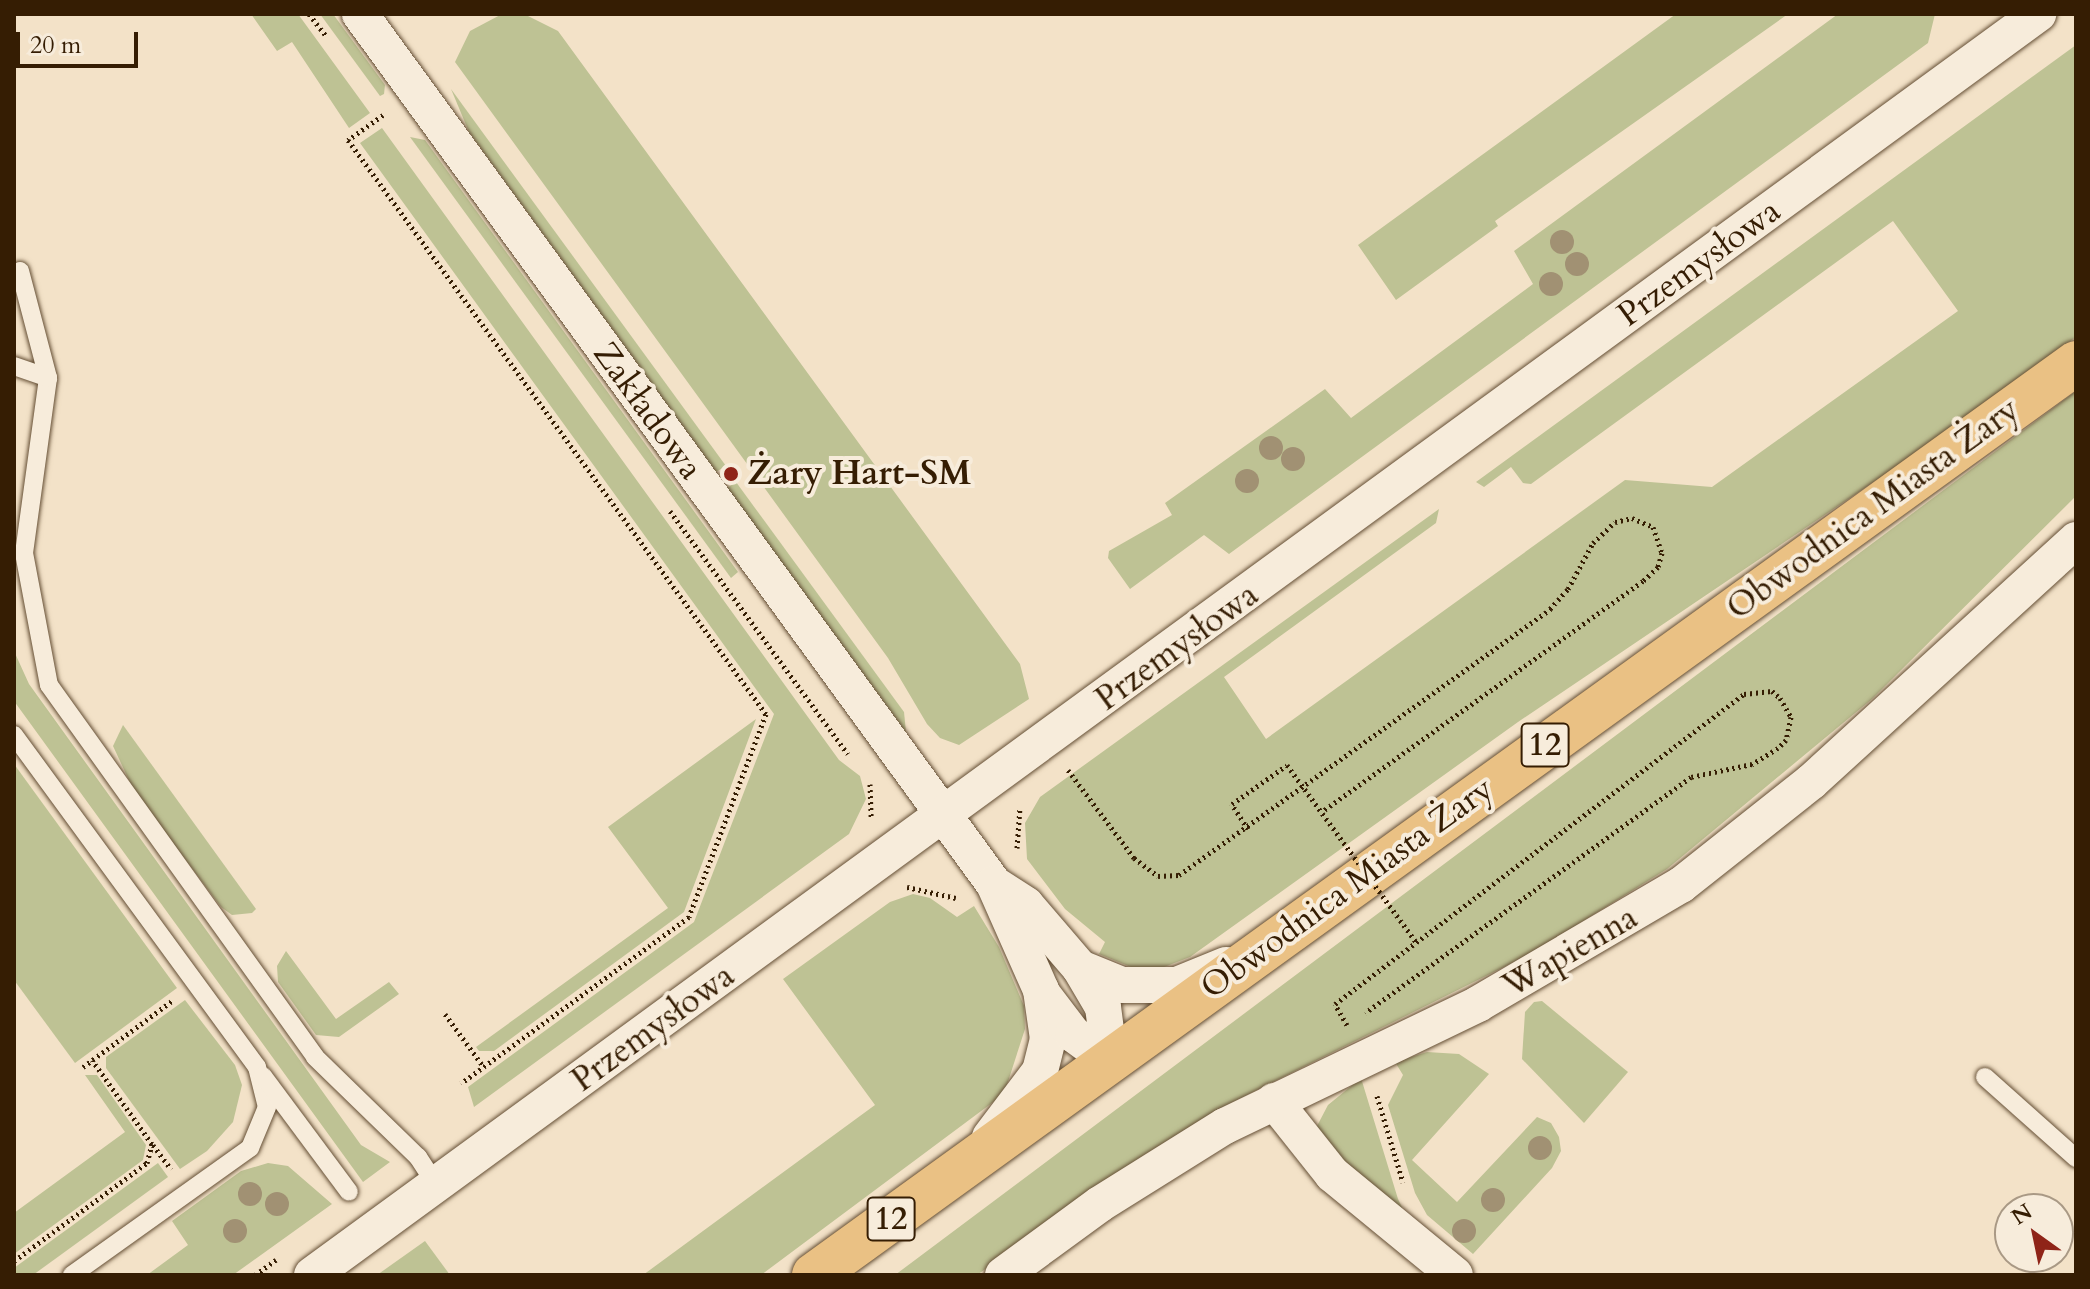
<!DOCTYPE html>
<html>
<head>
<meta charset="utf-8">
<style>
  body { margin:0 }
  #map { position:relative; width:2090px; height:1289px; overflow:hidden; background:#f3e2c8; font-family:Cardo,serif }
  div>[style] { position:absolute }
  .green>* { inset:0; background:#bec294 }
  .path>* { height:5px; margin-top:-2.5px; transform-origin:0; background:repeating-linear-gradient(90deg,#351d03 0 2px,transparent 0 6px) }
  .roads { filter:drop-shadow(0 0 2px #644e34) drop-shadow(0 0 2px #644e34) }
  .lane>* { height:18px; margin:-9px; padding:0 9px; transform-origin:9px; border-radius:9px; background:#f7ecdb }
  .street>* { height:36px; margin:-18px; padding:0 18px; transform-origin:18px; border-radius:18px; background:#f7ecdb }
  .primary>* { height:44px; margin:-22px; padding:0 22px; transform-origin:22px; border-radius:22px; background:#eac184 }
  .path-bridge>* { height:5px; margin-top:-2.5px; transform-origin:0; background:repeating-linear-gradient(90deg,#351d03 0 2px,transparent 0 6px) }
  .trees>* { width:24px; height:24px; margin:-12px; border-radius:50%; background:#a19173 }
  .dots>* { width:22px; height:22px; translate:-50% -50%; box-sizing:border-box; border:4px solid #f7ecdb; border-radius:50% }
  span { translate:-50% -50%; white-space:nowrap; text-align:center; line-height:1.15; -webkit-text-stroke:8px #f7ecdb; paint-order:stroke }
  .shield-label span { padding:2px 6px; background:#f7ecdb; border:2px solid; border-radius:6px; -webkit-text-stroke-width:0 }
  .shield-label { font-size:32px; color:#351d03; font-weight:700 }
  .street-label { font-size:34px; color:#351d03 }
  .poi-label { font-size:34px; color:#351d03; font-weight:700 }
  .left { translate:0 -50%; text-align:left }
  .frame { position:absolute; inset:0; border:16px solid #351d03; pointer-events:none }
  .north { position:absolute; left:1994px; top:1193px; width:80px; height:80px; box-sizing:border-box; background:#f7ecdb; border:2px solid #a99985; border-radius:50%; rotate:327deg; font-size:22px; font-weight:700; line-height:32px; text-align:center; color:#351d03 }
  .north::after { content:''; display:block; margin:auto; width:28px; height:36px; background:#8f2418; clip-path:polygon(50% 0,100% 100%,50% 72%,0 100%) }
  .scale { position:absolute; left:16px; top:32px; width:122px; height:36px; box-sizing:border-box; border:4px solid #351d03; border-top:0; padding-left:10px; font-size:24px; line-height:28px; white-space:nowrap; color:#351d03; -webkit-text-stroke:6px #f7ecdb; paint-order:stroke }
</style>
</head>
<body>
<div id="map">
  <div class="green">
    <i style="clip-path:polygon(251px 14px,298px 14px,370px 113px,349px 128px,292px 42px,277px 51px)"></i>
    <i style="clip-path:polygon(320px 14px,333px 14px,385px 85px,384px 94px,380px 96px)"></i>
    <i style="clip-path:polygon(502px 14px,524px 14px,558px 31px,1020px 664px,1029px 699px,959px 745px,940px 738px,927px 724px,888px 658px,455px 62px,470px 31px)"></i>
    <i style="clip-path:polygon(1676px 14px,1788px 14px,1495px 221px,1498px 226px,1396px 300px,1358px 245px)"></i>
    <i style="clip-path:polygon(1838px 14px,1935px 14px,1928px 43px,1229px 554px,1204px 535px,1130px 589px,1108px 558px,1109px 551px,1172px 515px,1165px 503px,1325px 389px,1351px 418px,1533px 284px,1514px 251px)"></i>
    <i style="clip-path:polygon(2076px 45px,2076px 337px,1915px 454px,1518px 722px,1190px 957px,1159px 969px,1131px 967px,1099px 954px,1105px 942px,1065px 909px,1027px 859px,1025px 823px,1040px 797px,1439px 509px,1436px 523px,1224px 677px,1266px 739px,1625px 480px,1712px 487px,1958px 311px,1893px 221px,1531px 484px,1523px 483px,1511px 467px,1484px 487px,1476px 482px)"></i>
    <i style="clip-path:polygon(451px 89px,726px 466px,716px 472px,469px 132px)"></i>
    <i style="clip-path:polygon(382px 128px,839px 760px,860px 776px,866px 799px,849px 834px,474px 1107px,468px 1087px,694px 922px,774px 714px,360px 143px)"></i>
    <i style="clip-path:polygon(410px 137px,425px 140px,738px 572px,731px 578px)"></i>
    <i style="clip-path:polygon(2076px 391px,2076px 496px,1872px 699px,1667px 869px,1530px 954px,1225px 1106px,1144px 1155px,977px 1275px,895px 1275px)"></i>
    <i style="clip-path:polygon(736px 482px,904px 712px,906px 732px,727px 488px)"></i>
    <i style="clip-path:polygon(14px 651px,29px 684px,361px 1145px,390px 1162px,363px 1182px,14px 701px)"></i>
    <i style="clip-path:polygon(756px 719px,684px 912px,494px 1051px,479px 1051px,476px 1047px,668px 908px,608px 827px)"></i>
    <i style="clip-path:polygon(123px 725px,256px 909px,252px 913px,232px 915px,221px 907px,134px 791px,113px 746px)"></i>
    <i style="clip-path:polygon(14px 764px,177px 988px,75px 1063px,14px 980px)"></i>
    <i style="clip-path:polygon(913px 894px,930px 898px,957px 917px,974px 906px,999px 947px,1024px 1006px,1025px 1029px,1004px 1094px,761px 1275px,643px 1275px,875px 1105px,783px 979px,890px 902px)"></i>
    <i style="clip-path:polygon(286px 951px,336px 1019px,389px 982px,399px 994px,339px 1037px,316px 1035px,278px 982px,277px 966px)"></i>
    <i style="clip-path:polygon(185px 1000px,235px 1065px,242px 1085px,233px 1122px,207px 1151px,180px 1169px,106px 1068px,106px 1057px)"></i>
    <i style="clip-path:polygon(1542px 1001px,1628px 1072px,1584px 1123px,1522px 1059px,1525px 1012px,1534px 1002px)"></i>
    <i style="clip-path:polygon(1427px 1052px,1459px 1054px,1489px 1074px,1412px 1160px,1457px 1202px,1537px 1117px,1551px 1123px,1559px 1137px,1561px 1151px,1552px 1168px,1473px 1254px,1427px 1215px,1415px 1193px,1388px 1105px,1403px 1075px,1395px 1062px)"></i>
    <i style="clip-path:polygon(85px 1075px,97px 1075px,146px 1145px,143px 1160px,14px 1254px,14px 1213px,125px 1132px)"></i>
    <i style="clip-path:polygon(1361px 1078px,1398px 1199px,1408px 1220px,1317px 1141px,1317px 1126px,1328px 1105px)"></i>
    <i style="clip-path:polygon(158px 1163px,168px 1177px,33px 1275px,14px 1275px,14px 1268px)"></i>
    <i style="clip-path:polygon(268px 1163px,288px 1166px,332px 1204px,233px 1275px,147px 1275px,188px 1245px,172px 1221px,241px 1171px)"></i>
    <i style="clip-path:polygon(425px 1241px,450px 1275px,377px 1275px)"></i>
  </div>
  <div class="path">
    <i style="left:309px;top:14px;width:28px;rotate:52deg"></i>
    <i style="left:383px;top:115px;width:43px;rotate:144.5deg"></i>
    <i style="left:348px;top:140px;width:710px;rotate:53.94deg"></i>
    <i style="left:766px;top:714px;width:217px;rotate:110.8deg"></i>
    <i style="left:689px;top:917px;width:282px;rotate:143.9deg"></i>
    <i style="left:670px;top:511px;width:301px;rotate:53.8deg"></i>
    <i style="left:1068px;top:770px;width:110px;rotate:53.1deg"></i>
    <i style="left:1134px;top:858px;width:30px;rotate:37deg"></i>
    <i style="left:1158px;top:876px;width:21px;rotate:-3deg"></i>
    <i style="left:1179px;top:875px;width:457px;rotate:-35.6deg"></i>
    <i style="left:1550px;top:609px;width:27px;rotate:-48deg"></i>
    <i style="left:1568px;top:589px;width:52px;rotate:-61.5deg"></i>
    <i style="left:1593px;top:543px;width:30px;rotate:-44deg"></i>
    <i style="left:1615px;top:522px;width:17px;rotate:-13deg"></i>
    <i style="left:1632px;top:518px;width:23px;rotate:23deg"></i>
    <i style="left:1653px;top:527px;width:28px;rotate:71deg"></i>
    <i style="left:1662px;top:553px;width:15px;rotate:106deg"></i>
    <i style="left:1658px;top:567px;width:21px;rotate:137deg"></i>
    <i style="left:1643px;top:581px;width:395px;rotate:144.3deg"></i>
    <i style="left:870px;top:784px;width:33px;rotate:88deg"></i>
    <i style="left:1248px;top:829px;width:30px;rotate:-123deg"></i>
    <i style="left:1232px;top:804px;width:67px;rotate:-35.3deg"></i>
    <i style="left:1017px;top:848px;width:41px;rotate:-85.8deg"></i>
    <i style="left:907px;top:887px;width:50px;rotate:12.7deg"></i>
    <i style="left:445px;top:1014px;width:64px;rotate:53.8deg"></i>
    <i style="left:1347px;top:1025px;width:24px;rotate:-120deg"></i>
    <i style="left:1335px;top:1004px;width:513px;rotate:-37.16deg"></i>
    <i style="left:1744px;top:694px;width:28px;rotate:-6deg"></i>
    <i style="left:1772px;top:691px;width:11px;rotate:41deg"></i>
    <i style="left:1780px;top:698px;width:22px;rotate:60deg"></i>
    <i style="left:1791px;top:717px;width:24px;rotate:102deg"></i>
    <i style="left:1786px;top:740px;width:11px;rotate:135deg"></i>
    <i style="left:1778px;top:748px;width:31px;rotate:148deg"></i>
    <i style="left:1752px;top:764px;width:62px;rotate:168deg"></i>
    <i style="left:1691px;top:777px;width:402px;rotate:144.1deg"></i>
    <i style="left:83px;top:1067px;width:111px;rotate:-36.6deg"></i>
    <i style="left:1377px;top:1096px;width:90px;rotate:73.2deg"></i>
    <i style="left:153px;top:1145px;width:30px;rotate:53deg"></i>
    <i style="left:14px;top:1261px;width:165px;rotate:-36.4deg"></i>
    <i style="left:147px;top:1163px;width:20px;rotate:-75deg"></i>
    <i style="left:152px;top:1144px;width:103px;rotate:-125.5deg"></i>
    <i style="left:255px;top:1275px;width:26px;rotate:-36deg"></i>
  </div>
  <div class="roads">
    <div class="lane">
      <i style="left:20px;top:271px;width:111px;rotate:75.3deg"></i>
      <i style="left:48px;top:378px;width:177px;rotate:97.8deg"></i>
      <i style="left:24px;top:553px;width:134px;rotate:79.3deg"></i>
      <i style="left:49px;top:685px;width:457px;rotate:54.4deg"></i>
      <i style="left:315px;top:1057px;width:144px;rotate:44.2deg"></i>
      <i style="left:418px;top:1157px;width:33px;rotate:57deg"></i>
      <i style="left:14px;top:366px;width:36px;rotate:19deg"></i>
      <i style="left:14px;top:735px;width:411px;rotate:53.8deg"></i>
      <i style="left:257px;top:1067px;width:41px;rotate:76deg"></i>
      <i style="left:267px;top:1107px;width:44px;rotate:112.5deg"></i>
      <i style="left:250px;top:1148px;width:219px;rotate:144.5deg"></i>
      <i style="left:263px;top:1076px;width:144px;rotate:53.4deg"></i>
      <i style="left:1985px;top:1077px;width:122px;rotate:41.7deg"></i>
    </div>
    <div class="street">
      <i style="left:360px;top:14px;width:1077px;rotate:53.92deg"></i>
      <i style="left:994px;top:884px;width:116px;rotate:66.1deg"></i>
      <i style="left:1041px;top:990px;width:49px;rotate:81.9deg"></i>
      <i style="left:1048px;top:1039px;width:33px;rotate:104deg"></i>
      <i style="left:1040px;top:1071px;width:83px;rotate:127.1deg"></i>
      <i style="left:994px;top:884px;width:38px;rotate:33deg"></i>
      <i style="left:1026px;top:905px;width:83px;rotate:49.4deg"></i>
      <i style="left:1080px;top:968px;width:45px;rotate:22deg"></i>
      <i style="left:1122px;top:985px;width:55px"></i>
      <i style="left:1177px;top:985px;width:53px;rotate:-22.2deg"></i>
      <i style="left:1080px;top:968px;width:45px;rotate:59.5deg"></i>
      <i style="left:1103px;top:1007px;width:54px;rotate:82.6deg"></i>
      <i style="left:1044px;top:996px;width:48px;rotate:52.7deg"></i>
      <i style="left:1073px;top:1034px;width:46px;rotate:36.1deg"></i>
      <i style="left:1274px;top:1101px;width:93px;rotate:51.5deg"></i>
      <i style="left:1332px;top:1174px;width:159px;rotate:39.4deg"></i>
      <i style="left:312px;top:1275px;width:2138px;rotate:-36.15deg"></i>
      <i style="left:1003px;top:1275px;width:120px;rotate:-36.2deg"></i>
      <i style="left:1100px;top:1204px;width:147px;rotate:-32deg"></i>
      <i style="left:1225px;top:1126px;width:281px;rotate:-25.7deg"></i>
      <i style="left:1478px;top:1004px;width:235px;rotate:-30.4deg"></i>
      <i style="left:1681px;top:885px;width:166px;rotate:-38.4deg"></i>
      <i style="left:1811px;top:782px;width:359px;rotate:-42.4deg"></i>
    </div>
    <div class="primary">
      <i style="left:814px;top:1275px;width:1557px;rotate:-35.85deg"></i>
    </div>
  </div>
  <div class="path-bridge">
    <i style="left:1287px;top:765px;width:220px;rotate:53.9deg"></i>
  </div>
  <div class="trees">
    <i style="left:1562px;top:242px"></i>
    <i style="left:1577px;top:264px"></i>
    <i style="left:1551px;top:284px"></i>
    <i style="left:1271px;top:448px"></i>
    <i style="left:1293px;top:459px"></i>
    <i style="left:1247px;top:481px"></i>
    <i style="left:1540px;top:1148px"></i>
    <i style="left:250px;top:1194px"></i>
    <i style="left:1493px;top:1200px"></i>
    <i style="left:277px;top:1204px"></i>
    <i style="left:235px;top:1231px"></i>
    <i style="left:1464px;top:1231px"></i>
  </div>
  <div class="dots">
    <i style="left:731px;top:474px;background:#8f2418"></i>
  </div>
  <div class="shield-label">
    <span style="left:1545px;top:745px">12</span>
    <span style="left:891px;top:1219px">12</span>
  </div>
  <div class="street-label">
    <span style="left:1699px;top:263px;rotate:-36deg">Przemysłowa</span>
    <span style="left:648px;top:411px;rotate:54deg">Zakładowa</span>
    <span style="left:1873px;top:509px;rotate:-36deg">Obwodnica Miasta Żary</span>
    <span style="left:1177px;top:647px;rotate:-36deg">Przemysłowa</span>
    <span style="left:1347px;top:888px;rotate:-36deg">Obwodnica Miasta Żary</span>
    <span style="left:1570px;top:952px;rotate:-30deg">Wapienna</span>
    <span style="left:653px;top:1028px;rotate:-36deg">Przemysłowa</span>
  </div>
  <div class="poi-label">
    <span class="left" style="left:747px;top:474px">Żary Hart-SM</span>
  </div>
  <div class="frame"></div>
  <div class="north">N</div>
  <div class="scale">20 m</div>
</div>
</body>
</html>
